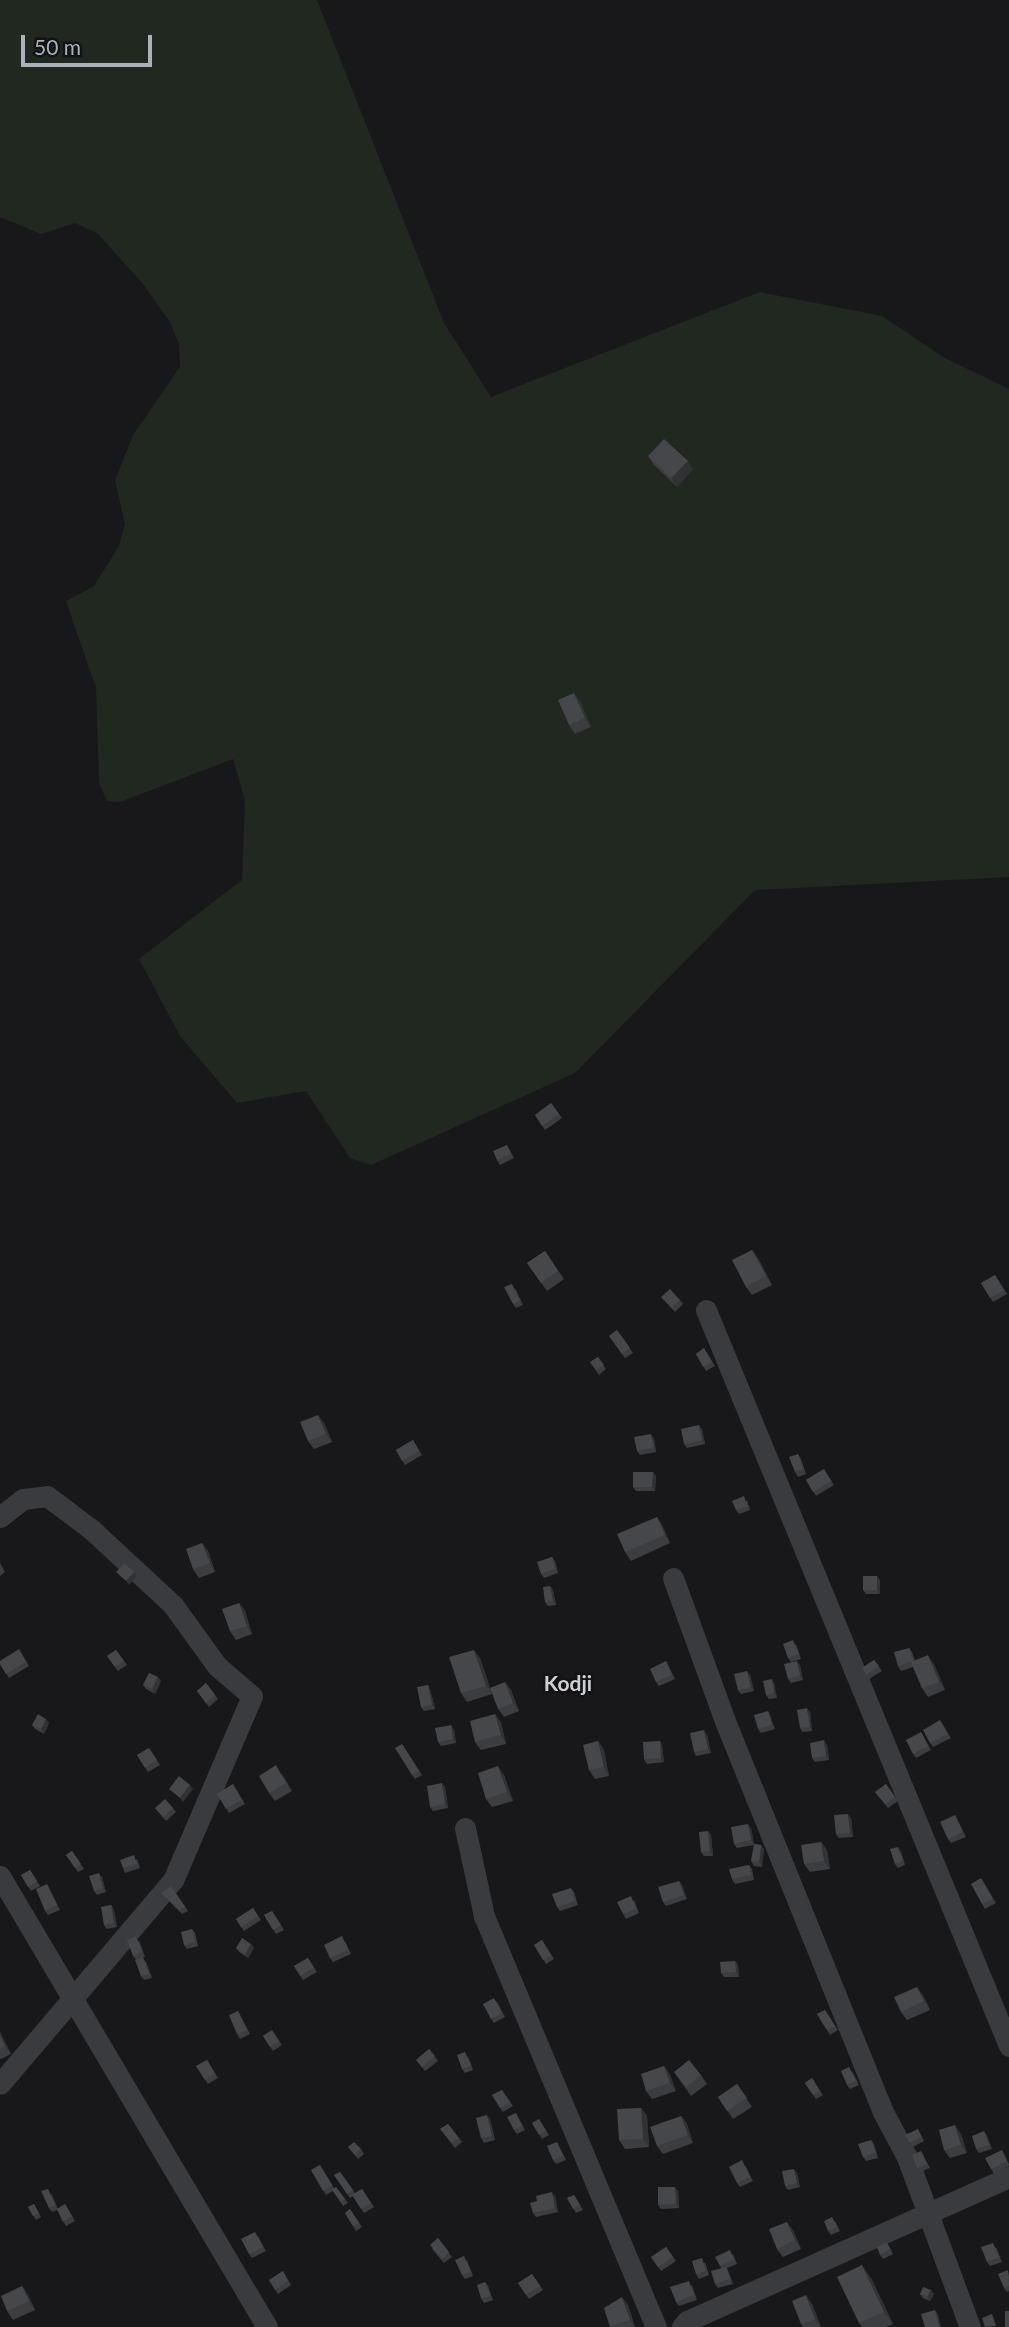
<!DOCTYPE html>
<html>
<head>
<meta charset="utf-8">
<style>
  body { margin:0 }
  #map { position:relative; width:1009px; height:2327px; overflow:hidden; background:#18181a; font-family:Lato,sans-serif }
  div>[style] { position:absolute }
  .green>* { inset:0; background:#202820 }
  .minor>* { height:21px; margin:-10.5px; padding:0 10.5px; transform-origin:10.5px; border-radius:10.5px; background:#393b3f }
  .wall>* { inset:0; background:#3b3d40 }
  .shaded-wall>* { inset:0; background:#303234 }
  .building>* { inset:0; background:#45474a }
  span { translate:-50% -50%; white-space:nowrap; text-align:center; line-height:1.15; -webkit-text-stroke:5px #131315; paint-order:stroke }
  .neighbourhood-label { font-size:21px; color:#ccd0d5; font-weight:700 }
  .scale { position:absolute; left:21px; top:35px; width:131px; height:32px; box-sizing:border-box; border:4px solid #abb1b9; border-top:0; padding-left:9px; font-size:21px; line-height:24px; white-space:nowrap; color:#abb1b9; -webkit-text-stroke:5px #131315; paint-order:stroke }
</style>
</head>
<body>
<div id="map">
  <div class="green">
    <i style="clip-path:polygon(0 0,317px 0,444px 323px,491px 397px,760px 292px,882px 316px,943px 357px,1009px 389px,1009px 877px,755px 890px,575px 1073px,371px 1165px,350px 1158px,306px 1091px,237px 1103px,180px 1036px,139px 959px,242px 880px,245px 801px,233px 759px,120px 802px,107px 801px,99px 783px,96px 688px,66px 601px,94px 586px,119px 546px,125px 524px,115px 480px,133px 435px,180px 367px,179px 344px,170px 322px,143px 284px,97px 233px,75px 223px,41px 234px,0 217px)"></i>
  </div>
  <div class="minor">
    <i style="left:706px;top:1310px;width:796px;rotate:67.62deg"></i>
    <i style="left:0;top:1517px;width:29px;rotate:-38deg"></i>
    <i style="left:23px;top:1499px;width:24px;rotate:-7deg"></i>
    <i style="left:47px;top:1496px;width:55px;rotate:36.9deg"></i>
    <i style="left:91px;top:1529px;width:112px;rotate:42.8deg"></i>
    <i style="left:173px;top:1605px;width:75px;rotate:54.2deg"></i>
    <i style="left:217px;top:1666px;width:46px;rotate:40.6deg"></i>
    <i style="left:252px;top:1696px;width:200px;rotate:113.2deg"></i>
    <i style="left:173px;top:1880px;width:267px;rotate:130.3deg"></i>
    <i style="left:673px;top:1578px;width:152px;rotate:70deg"></i>
    <i style="left:725px;top:1721px;width:422px;rotate:68deg"></i>
    <i style="left:883px;top:2112px;width:51px;rotate:61.9deg"></i>
    <i style="left:907px;top:2157px;width:181px;rotate:69.7deg"></i>
    <i style="left:465px;top:1828px;width:90px;rotate:77.8deg"></i>
    <i style="left:484px;top:1916px;width:446px;rotate:67.3deg"></i>
    <i style="left:0;top:1876px;width:524px;rotate:59.37deg"></i>
    <i style="left:682px;top:2327px;width:8px;rotate:-50deg"></i>
    <i style="left:687px;top:2321px;width:353px;rotate:-24.1deg"></i>
  </div>
  <div class="wall">
    <i style="clip-path:polygon(648px 456px,693px 469px,677px 487px,654px 465px)"></i>
    <i style="clip-path:polygon(580px 701px,591px 727px,575px 734px,569px 725px)"></i>
    <i style="clip-path:polygon(551px 1103px,562px 1118px,545px 1130px,535px 1115px)"></i>
    <i style="clip-path:polygon(507px 1145px,514px 1158px,500px 1165px,497px 1160px)"></i>
    <i style="clip-path:polygon(752px 1250px,758px 1258px,772px 1285px,752px 1295px,746px 1287px)"></i>
    <i style="clip-path:polygon(545px 1251px,564px 1279px,547px 1291px,527px 1263px)"></i>
    <i style="clip-path:polygon(995px 1275px,1007px 1294px,993px 1302px,981px 1283px)"></i>
    <i style="clip-path:polygon(515px 1288px,523px 1305px,516px 1308px,513px 1304px)"></i>
    <i style="clip-path:polygon(661px 1297px,680px 1300px,683px 1304px,675px 1312px)"></i>
    <i style="clip-path:polygon(617px 1330px,633px 1353px,625px 1358px,609px 1336px)"></i>
    <i style="clip-path:polygon(704px 1348px,715px 1366px,706px 1371px,696px 1354px)"></i>
    <i style="clip-path:polygon(598px 1357px,606px 1369px,599px 1375px,590px 1362px)"></i>
    <i style="clip-path:polygon(324px 1423px,332px 1442px,314px 1449px,308px 1441px)"></i>
    <i style="clip-path:polygon(702px 1429px,705px 1444px,687px 1448px,684px 1444px)"></i>
    <i style="clip-path:polygon(654px 1438px,656px 1452px,640px 1455px,637px 1451px)"></i>
    <i style="clip-path:polygon(413px 1440px,422px 1455px,405px 1465px,396px 1450px)"></i>
    <i style="clip-path:polygon(798px 1454px,801px 1459px,806px 1474px,798px 1477px,795px 1472px)"></i>
    <i style="clip-path:polygon(824px 1469px,834px 1485px,816px 1496px,806px 1480px)"></i>
    <i style="clip-path:polygon(653px 1472px,656px 1476px,655px 1491px,636px 1491px,633px 1487px)"></i>
    <i style="clip-path:polygon(747px 1500px,750px 1510px,739px 1514px,736px 1510px)"></i>
    <i style="clip-path:polygon(657px 1517px,662px 1525px,670px 1543px,631px 1561px,625px 1552px)"></i>
    <i style="clip-path:polygon(202px 1543px,208px 1551px,215px 1572px,199px 1578px,193px 1569px)"></i>
    <i style="clip-path:polygon(552px 1557px,555px 1561px,558px 1573px,544px 1578px,541px 1574px)"></i>
    <i style="clip-path:polygon(0 1563px,5px 1572px,0 1576px)"></i>
    <i style="clip-path:polygon(880px 1580px,880px 1594px,866px 1594px,863px 1590px)"></i>
    <i style="clip-path:polygon(550px 1586px,553px 1590px,556px 1605px,548px 1606px,545px 1602px)"></i>
    <i style="clip-path:polygon(239px 1603px,245px 1611px,252px 1634px,236px 1640px,230px 1631px)"></i>
    <i style="clip-path:polygon(796px 1644px,801px 1659px,791px 1662px,788px 1658px)"></i>
    <i style="clip-path:polygon(909px 1648px,912px 1652px,915px 1661px,934px 1664px,945px 1690px,928px 1697px,922px 1688px,913px 1667px,901px 1671px,898px 1666px)"></i>
    <i style="clip-path:polygon(19px 1649px,29px 1666px,9px 1678px,0 1664px)"></i>
    <i style="clip-path:polygon(116px 1650px,127px 1665px,118px 1671px,107px 1656px)"></i>
    <i style="clip-path:polygon(480px 1658px,492px 1694px,467px 1702px,461px 1693px)"></i>
    <i style="clip-path:polygon(874px 1660px,882px 1671px,869px 1679px,862px 1668px)"></i>
    <i style="clip-path:polygon(666px 1661px,675px 1679px,659px 1686px,656px 1682px)"></i>
    <i style="clip-path:polygon(800px 1665px,803px 1680px,791px 1683px,788px 1679px)"></i>
    <i style="clip-path:polygon(750px 1675px,754px 1691px,741px 1694px,738px 1690px)"></i>
    <i style="clip-path:polygon(161px 1681px,155px 1694px,146px 1689px,143px 1685px)"></i>
    <i style="clip-path:polygon(505px 1682px,511px 1690px,519px 1711px,504px 1717px,498px 1709px)"></i>
    <i style="clip-path:polygon(206px 1683px,218px 1699px,209px 1707px,197px 1691px)"></i>
    <i style="clip-path:polygon(774px 1683px,777px 1698px,769px 1699px,766px 1695px)"></i>
    <i style="clip-path:polygon(428px 1685px,430px 1689px,435px 1709px,424px 1711px,421px 1707px)"></i>
    <i style="clip-path:polygon(768px 1711px,770px 1715px,775px 1729px,761px 1733px,758px 1729px)"></i>
    <i style="clip-path:polygon(810px 1712px,812px 1731px,802px 1732px,800px 1728px)"></i>
    <i style="clip-path:polygon(495px 1714px,501px 1723px,506px 1744px,481px 1750px,475px 1742px)"></i>
    <i style="clip-path:polygon(940px 1720px,951px 1738px,933px 1747px,930px 1743px)"></i>
    <i style="clip-path:polygon(49px 1723px,44px 1734px,35px 1729px,32px 1725px)"></i>
    <i style="clip-path:polygon(451px 1725px,454px 1730px,456px 1743px,441px 1746px,438px 1742px)"></i>
    <i style="clip-path:polygon(921px 1732px,931px 1750px,916px 1758px,913px 1754px)"></i>
    <i style="clip-path:polygon(707px 1735px,711px 1753px,696px 1756px,694px 1752px)"></i>
    <i style="clip-path:polygon(598px 1741px,604px 1750px,609px 1776px,595px 1779px,589px 1770px)"></i>
    <i style="clip-path:polygon(660px 1741px,662px 1745px,664px 1762px,647px 1764px,644px 1759px)"></i>
    <i style="clip-path:polygon(402px 1744px,422px 1775px,415px 1779px,412px 1775px)"></i>
    <i style="clip-path:polygon(827px 1745px,829px 1760px,815px 1762px,812px 1758px)"></i>
    <i style="clip-path:polygon(149px 1748px,160px 1765px,148px 1772px,137px 1755px)"></i>
    <i style="clip-path:polygon(282px 1774px,292px 1791px,275px 1801px,269px 1793px)"></i>
    <i style="clip-path:polygon(504px 1775px,513px 1801px,492px 1807px,486px 1799px)"></i>
    <i style="clip-path:polygon(233px 1784px,245px 1804px,229px 1813px,217px 1794px)"></i>
    <i style="clip-path:polygon(886px 1784px,898px 1801px,888px 1808px,875px 1792px)"></i>
    <i style="clip-path:polygon(445px 1787px,448px 1808px,433px 1811px,430px 1807px)"></i>
    <i style="clip-path:polygon(155px 1808px,173px 1808px,176px 1812px,166px 1821px)"></i>
    <i style="clip-path:polygon(955px 1815px,966px 1837px,951px 1843px,948px 1839px)"></i>
    <i style="clip-path:polygon(851px 1818px,853px 1837px,839px 1838px,836px 1834px)"></i>
    <i style="clip-path:polygon(751px 1828px,754px 1844px,761px 1845px,764px 1849px,762px 1867px,754px 1866px,751px 1861px,754px 1845px,737px 1848px,734px 1844px)"></i>
    <i style="clip-path:polygon(708px 1831px,711px 1835px,713px 1856px,704px 1856px,701px 1852px)"></i>
    <i style="clip-path:polygon(821px 1842px,827px 1850px,830px 1869px,810px 1872px,804px 1864px)"></i>
    <i style="clip-path:polygon(72px 1851px,84px 1869px,78px 1872px,66px 1855px)"></i>
    <i style="clip-path:polygon(901px 1851px,905px 1865px,898px 1868px,895px 1864px)"></i>
    <i style="clip-path:polygon(137px 1859px,140px 1868px,125px 1873px,123px 1868px)"></i>
    <i style="clip-path:polygon(749px 1865px,752px 1869px,754px 1880px,735px 1884px,732px 1879px)"></i>
    <i style="clip-path:polygon(30px 1870px,40px 1886px,31px 1891px,21px 1875px)"></i>
    <i style="clip-path:polygon(102px 1877px,106px 1892px,97px 1895px,94px 1891px)"></i>
    <i style="clip-path:polygon(981px 1878px,996px 1903px,985px 1909px,982px 1904px)"></i>
    <i style="clip-path:polygon(679px 1881px,682px 1885px,687px 1899px,666px 1906px,663px 1902px)"></i>
    <i style="clip-path:polygon(47px 1884px,60px 1910px,48px 1915px,45px 1911px)"></i>
    <i style="clip-path:polygon(171px 1886px,188px 1911px,182px 1914px,161px 1893px)"></i>
    <i style="clip-path:polygon(571px 1888px,574px 1892px,578px 1905px,560px 1911px,557px 1907px)"></i>
    <i style="clip-path:polygon(634px 1900px,639px 1913px,626px 1919px,623px 1914px)"></i>
    <i style="clip-path:polygon(111px 1905px,114px 1910px,117px 1927px,107px 1929px,104px 1925px)"></i>
    <i style="clip-path:polygon(253px 1908px,261px 1920px,244px 1931px,236px 1919px)"></i>
    <i style="clip-path:polygon(272px 1911px,284px 1930px,276px 1934px,264px 1915px)"></i>
    <i style="clip-path:polygon(192px 1929px,195px 1933px,198px 1946px,187px 1949px,184px 1945px)"></i>
    <i style="clip-path:polygon(139px 1940px,145px 1957px,142px 1958px,146px 1962px,152px 1978px,144px 1980px,141px 1976px,136px 1960px,133px 1956px)"></i>
    <i style="clip-path:polygon(542px 1940px,554px 1959px,546px 1964px,534px 1945px)"></i>
    <i style="clip-path:polygon(345px 1941px,351px 1954px,333px 1962px,330px 1958px)"></i>
    <i style="clip-path:polygon(236px 1948px,254px 1948px,248px 1958px,239px 1952px)"></i>
    <i style="clip-path:polygon(308px 1958px,317px 1972px,303px 1980px,294px 1966px)"></i>
    <i style="clip-path:polygon(735px 1961px,738px 1965px,739px 1977px,724px 1977px,721px 1973px)"></i>
    <i style="clip-path:polygon(923px 1995px,930px 2010px,907px 2020px,901px 2012px)"></i>
    <i style="clip-path:polygon(497px 2002px,505px 2017px,494px 2023px,483px 2004px)"></i>
    <i style="clip-path:polygon(825px 2010px,838px 2030px,830px 2035px,817px 2014px)"></i>
    <i style="clip-path:polygon(238px 2011px,250px 2034px,240px 2039px,237px 2034px)"></i>
    <i style="clip-path:polygon(272px 2030px,282px 2045px,273px 2051px,263px 2036px)"></i>
    <i style="clip-path:polygon(0 2032px,11px 2054px,1px 2059px,0 2058px)"></i>
    <i style="clip-path:polygon(429px 2049px,438px 2061px,425px 2071px,416px 2060px)"></i>
    <i style="clip-path:polygon(468px 2056px,473px 2070px,465px 2073px,462px 2069px)"></i>
    <i style="clip-path:polygon(207px 2060px,218px 2078px,208px 2084px,196px 2066px)"></i>
    <i style="clip-path:polygon(664px 2066px,670px 2075px,676px 2091px,652px 2099px,646px 2091px)"></i>
    <i style="clip-path:polygon(852px 2071px,859px 2085px,850px 2089px,847px 2085px)"></i>
    <i style="clip-path:polygon(674px 2072px,701px 2075px,707px 2084px,691px 2096px)"></i>
    <i style="clip-path:polygon(812px 2078px,823px 2095px,816px 2099px,805px 2083px)"></i>
    <i style="clip-path:polygon(737px 2084px,752px 2107px,733px 2119px,718px 2097px)"></i>
    <i style="clip-path:polygon(502px 2090px,513px 2106px,503px 2112px,492px 2095px)"></i>
    <i style="clip-path:polygon(641px 2108px,647px 2116px,649px 2147px,625px 2149px,619px 2140px)"></i>
    <i style="clip-path:polygon(516px 2113px,525px 2130px,517px 2134px,514px 2130px)"></i>
    <i style="clip-path:polygon(681px 2116px,687px 2124px,693px 2143px,663px 2154px,657px 2146px)"></i>
    <i style="clip-path:polygon(490px 2119px,495px 2140px,484px 2143px,481px 2138px)"></i>
    <i style="clip-path:polygon(539px 2119px,549px 2135px,542px 2139px,532px 2123px)"></i>
    <i style="clip-path:polygon(448px 2124px,462px 2142px,455px 2148px,440px 2129px)"></i>
    <i style="clip-path:polygon(918px 2129px,924px 2141px,913px 2147px,910px 2143px)"></i>
    <i style="clip-path:polygon(984px 2131px,987px 2136px,992px 2149px,979px 2153px,976px 2149px)"></i>
    <i style="clip-path:polygon(961px 2134px,967px 2153px,950px 2158px,944px 2150px)"></i>
    <i style="clip-path:polygon(871px 2140px,874px 2144px,878px 2158px,866px 2161px,863px 2157px)"></i>
    <i style="clip-path:polygon(557px 2142px,566px 2160px,556px 2164px,553px 2160px)"></i>
    <i style="clip-path:polygon(348px 2147px,361px 2149px,364px 2154px,358px 2159px)"></i>
    <i style="clip-path:polygon(1002px 2150px,1009px 2164px,1009px 2166px,994px 2174px,991px 2169px)"></i>
    <i style="clip-path:polygon(921px 2151px,930px 2168px,920px 2172px,917px 2168px)"></i>
    <i style="clip-path:polygon(320px 2165px,334px 2188px,336px 2187px,348px 2203px,343px 2206px,333px 2191px,326px 2195px,311px 2170px)"></i>
    <i style="clip-path:polygon(745px 2165px,753px 2181px,740px 2187px,737px 2183px)"></i>
    <i style="clip-path:polygon(340px 2172px,355px 2193px,362px 2189px,374px 2207px,364px 2213px,353px 2196px,350px 2198px,334px 2175px)"></i>
    <i style="clip-path:polygon(797px 2173px,800px 2187px,788px 2190px,785px 2186px)"></i>
    <i style="clip-path:polygon(678px 2191px,679px 2208px,661px 2209px,658px 2205px)"></i>
    <i style="clip-path:polygon(51px 2193px,58px 2209px,65px 2204px,75px 2221px,66px 2226px,57px 2210px,52px 2212px,49px 2208px)"></i>
    <i style="clip-path:polygon(574px 2195px,583px 2210px,576px 2213px,567px 2198px)"></i>
    <i style="clip-path:polygon(555px 2196px,558px 2212px,536px 2217px,533px 2213px)"></i>
    <i style="clip-path:polygon(34px 2204px,41px 2217px,36px 2220px,28px 2207px)"></i>
    <i style="clip-path:polygon(350px 2209px,362px 2227px,356px 2231px,345px 2213px)"></i>
    <i style="clip-path:polygon(835px 2221px,840px 2231px,831px 2235px,828px 2231px)"></i>
    <i style="clip-path:polygon(793px 2230px,801px 2249px,783px 2257px,777px 2249px)"></i>
    <i style="clip-path:polygon(258px 2236px,266px 2251px,252px 2258px,249px 2254px)"></i>
    <i style="clip-path:polygon(438px 2238px,452px 2257px,444px 2263px,432px 2249px)"></i>
    <i style="clip-path:polygon(889px 2246px,893px 2254px,883px 2259px,880px 2255px)"></i>
    <i style="clip-path:polygon(666px 2247px,676px 2261px,661px 2271px,651px 2257px)"></i>
    <i style="clip-path:polygon(996px 2247px,1002px 2262px,990px 2266px,987px 2262px)"></i>
    <i style="clip-path:polygon(733px 2254px,737px 2264px,727px 2268px,733px 2284px,718px 2288px,715px 2284px,721px 2268px,720px 2266px)"></i>
    <i style="clip-path:polygon(467px 2260px,473px 2276px,465px 2279px,462px 2275px)"></i>
    <i style="clip-path:polygon(705px 2262px,709px 2275px,699px 2279px,696px 2274px)"></i>
    <i style="clip-path:polygon(283px 2271px,291px 2285px,278px 2294px,269px 2280px)"></i>
    <i style="clip-path:polygon(1009px 2272px,1009px 2291px,1007px 2292px,1004px 2288px)"></i>
    <i style="clip-path:polygon(532px 2274px,543px 2290px,529px 2299px,518px 2283px)"></i>
    <i style="clip-path:polygon(871px 2278px,893px 2324px,886px 2327px,862px 2327px,859px 2323px)"></i>
    <i style="clip-path:polygon(485px 2282px,488px 2286px,493px 2300px,484px 2303px,481px 2298px)"></i>
    <i style="clip-path:polygon(692px 2285px,697px 2300px,679px 2306px,676px 2302px)"></i>
    <i style="clip-path:polygon(22px 2286px,28px 2295px,35px 2310px,13px 2320px,7px 2311px)"></i>
    <i style="clip-path:polygon(920px 2294px,934px 2294px,930px 2301px,923px 2298px)"></i>
    <i style="clip-path:polygon(812px 2304px,821px 2327px,803px 2327px,801px 2324px)"></i>
    <i style="clip-path:polygon(628px 2305px,635px 2327px,610px 2327px,604px 2308px)"></i>
  </div>
  <div class="shaded-wall">
    <i style="clip-path:polygon(688px 461px,693px 469px,677px 487px,671px 478px)"></i>
    <i style="clip-path:polygon(574px 693px,580px 701px,591px 727px,585px 718px)"></i>
    <i style="clip-path:polygon(752px 1250px,758px 1258px,772px 1285px,766px 1276px)"></i>
    <i style="clip-path:polygon(318px 1415px,324px 1423px,332px 1442px,326px 1434px)"></i>
    <i style="clip-path:polygon(699px 1425px,702px 1429px,705px 1444px,702px 1440px)"></i>
    <i style="clip-path:polygon(651px 1434px,654px 1438px,656px 1452px,654px 1447px)"></i>
    <i style="clip-path:polygon(653px 1472px,656px 1476px,655px 1491px,652px 1487px)"></i>
    <i style="clip-path:polygon(657px 1517px,662px 1525px,670px 1543px,665px 1535px)"></i>
    <i style="clip-path:polygon(202px 1543px,208px 1551px,215px 1572px,210px 1563px)"></i>
    <i style="clip-path:polygon(134px 1572px,137px 1576px,129px 1585px,126px 1581px)"></i>
    <i style="clip-path:polygon(877px 1576px,880px 1580px,880px 1594px,877px 1590px)"></i>
    <i style="clip-path:polygon(550px 1586px,553px 1590px,556px 1605px,553px 1601px)"></i>
    <i style="clip-path:polygon(239px 1603px,245px 1611px,252px 1634px,247px 1626px)"></i>
    <i style="clip-path:polygon(474px 1650px,480px 1658px,492px 1694px,486px 1686px)"></i>
    <i style="clip-path:polygon(928px 1655px,934px 1664px,945px 1690px,939px 1682px)"></i>
    <i style="clip-path:polygon(797px 1661px,800px 1665px,803px 1680px,800px 1675px)"></i>
    <i style="clip-path:polygon(747px 1671px,750px 1675px,754px 1691px,751px 1687px)"></i>
    <i style="clip-path:polygon(158px 1677px,161px 1681px,155px 1694px,152px 1689px)"></i>
    <i style="clip-path:polygon(772px 1679px,774px 1683px,777px 1698px,774px 1693px)"></i>
    <i style="clip-path:polygon(505px 1682px,511px 1690px,519px 1711px,513px 1703px)"></i>
    <i style="clip-path:polygon(428px 1685px,430px 1689px,435px 1709px,432px 1705px)"></i>
    <i style="clip-path:polygon(807px 1708px,810px 1712px,812px 1731px,810px 1727px)"></i>
    <i style="clip-path:polygon(768px 1711px,770px 1715px,775px 1729px,772px 1725px)"></i>
    <i style="clip-path:polygon(495px 1714px,501px 1723px,506px 1744px,501px 1735px)"></i>
    <i style="clip-path:polygon(46px 1719px,49px 1723px,44px 1734px,41px 1729px)"></i>
    <i style="clip-path:polygon(451px 1725px,454px 1730px,456px 1743px,453px 1739px)"></i>
    <i style="clip-path:polygon(704px 1730px,707px 1735px,711px 1753px,708px 1749px)"></i>
    <i style="clip-path:polygon(824px 1740px,827px 1745px,829px 1760px,826px 1756px)"></i>
    <i style="clip-path:polygon(598px 1741px,604px 1750px,609px 1776px,604px 1767px)"></i>
    <i style="clip-path:polygon(660px 1741px,662px 1745px,664px 1762px,661px 1758px)"></i>
    <i style="clip-path:polygon(498px 1766px,504px 1775px,513px 1801px,507px 1792px)"></i>
    <i style="clip-path:polygon(442px 1783px,445px 1787px,448px 1808px,445px 1804px)"></i>
    <i style="clip-path:polygon(190px 1785px,193px 1789px,183px 1802px,180px 1798px)"></i>
    <i style="clip-path:polygon(848px 1814px,851px 1818px,853px 1837px,850px 1833px)"></i>
    <i style="clip-path:polygon(748px 1824px,751px 1828px,754px 1845px,751px 1840px)"></i>
    <i style="clip-path:polygon(708px 1831px,711px 1835px,713px 1856px,710px 1851px)"></i>
    <i style="clip-path:polygon(821px 1842px,827px 1850px,830px 1869px,824px 1861px)"></i>
    <i style="clip-path:polygon(761px 1845px,764px 1849px,762px 1867px,759px 1862px)"></i>
    <i style="clip-path:polygon(898px 1847px,901px 1851px,905px 1865px,903px 1861px)"></i>
    <i style="clip-path:polygon(99px 1873px,102px 1877px,106px 1892px,103px 1888px)"></i>
    <i style="clip-path:polygon(679px 1881px,682px 1885px,687px 1899px,684px 1895px)"></i>
    <i style="clip-path:polygon(111px 1905px,114px 1910px,117px 1927px,114px 1923px)"></i>
    <i style="clip-path:polygon(251px 1944px,254px 1948px,248px 1958px,245px 1954px)"></i>
    <i style="clip-path:polygon(735px 1961px,738px 1965px,739px 1977px,736px 1972px)"></i>
    <i style="clip-path:polygon(917px 1987px,923px 1995px,930px 2010px,924px 2001px)"></i>
    <i style="clip-path:polygon(0 2032px,11px 2054px,5px 2046px,0 2036px)"></i>
    <i style="clip-path:polygon(664px 2066px,670px 2075px,676px 2091px,670px 2083px)"></i>
    <i style="clip-path:polygon(641px 2108px,647px 2116px,649px 2147px,643px 2139px)"></i>
    <i style="clip-path:polygon(487px 2115px,490px 2119px,495px 2140px,492px 2136px)"></i>
    <i style="clip-path:polygon(681px 2116px,687px 2124px,693px 2143px,688px 2135px)"></i>
    <i style="clip-path:polygon(955px 2125px,961px 2134px,967px 2153px,961px 2145px)"></i>
    <i style="clip-path:polygon(794px 2169px,797px 2173px,800px 2187px,797px 2183px)"></i>
    <i style="clip-path:polygon(675px 2187px,678px 2191px,679px 2208px,676px 2204px)"></i>
    <i style="clip-path:polygon(552px 2192px,555px 2196px,558px 2212px,555px 2208px)"></i>
    <i style="clip-path:polygon(787px 2222px,793px 2230px,801px 2249px,795px 2240px)"></i>
    <i style="clip-path:polygon(862px 2265px,871px 2278px,893px 2324px,884px 2312px)"></i>
    <i style="clip-path:polygon(22px 2286px,28px 2295px,35px 2310px,29px 2301px)"></i>
    <i style="clip-path:polygon(931px 2290px,934px 2294px,930px 2301px,927px 2297px)"></i>
    <i style="clip-path:polygon(806px 2295px,812px 2304px,821px 2327px,815px 2319px)"></i>
    <i style="clip-path:polygon(622px 2297px,628px 2305px,635px 2327px,630px 2320px)"></i>
    <i style="clip-path:polygon(935px 2310px,938px 2314px,941px 2327px,940px 2327px)"></i>
  </div>
  <div class="building">
    <i style="clip-path:polygon(664px 439px,688px 461px,671px 478px,648px 456px)"></i>
    <i style="clip-path:polygon(574px 693px,585px 718px,569px 725px,558px 700px)"></i>
    <i style="clip-path:polygon(551px 1103px,559px 1114px,542px 1126px,535px 1115px)"></i>
    <i style="clip-path:polygon(507px 1145px,511px 1154px,497px 1160px,493px 1151px)"></i>
    <i style="clip-path:polygon(752px 1250px,766px 1276px,746px 1287px,732px 1260px)"></i>
    <i style="clip-path:polygon(545px 1251px,558px 1271px,541px 1283px,527px 1263px)"></i>
    <i style="clip-path:polygon(995px 1275px,1004px 1290px,990px 1298px,981px 1283px)"></i>
    <i style="clip-path:polygon(512px 1284px,520px 1301px,513px 1304px,504px 1287px)"></i>
    <i style="clip-path:polygon(670px 1289px,680px 1300px,672px 1308px,661px 1297px)"></i>
    <i style="clip-path:polygon(617px 1330px,630px 1348px,622px 1354px,609px 1336px)"></i>
    <i style="clip-path:polygon(704px 1348px,712px 1362px,703px 1367px,696px 1354px)"></i>
    <i style="clip-path:polygon(598px 1357px,604px 1365px,596px 1370px,590px 1362px)"></i>
    <i style="clip-path:polygon(318px 1415px,326px 1434px,308px 1441px,300px 1422px)"></i>
    <i style="clip-path:polygon(699px 1425px,702px 1440px,684px 1444px,681px 1429px)"></i>
    <i style="clip-path:polygon(651px 1434px,654px 1447px,637px 1451px,634px 1437px)"></i>
    <i style="clip-path:polygon(413px 1440px,419px 1451px,402px 1461px,396px 1450px)"></i>
    <i style="clip-path:polygon(798px 1454px,803px 1469px,795px 1472px,789px 1457px)"></i>
    <i style="clip-path:polygon(824px 1469px,831px 1481px,813px 1492px,806px 1480px)"></i>
    <i style="clip-path:polygon(633px 1472px,653px 1472px,652px 1487px,633px 1487px)"></i>
    <i style="clip-path:polygon(744px 1496px,747px 1506px,736px 1510px,732px 1501px)"></i>
    <i style="clip-path:polygon(657px 1517px,665px 1535px,625px 1552px,617px 1534px)"></i>
    <i style="clip-path:polygon(202px 1543px,210px 1563px,193px 1569px,186px 1549px)"></i>
    <i style="clip-path:polygon(552px 1557px,555px 1569px,541px 1574px,537px 1562px)"></i>
    <i style="clip-path:polygon(124px 1563px,134px 1572px,126px 1581px,116px 1572px)"></i>
    <i style="clip-path:polygon(863px 1576px,877px 1576px,877px 1590px,863px 1590px)"></i>
    <i style="clip-path:polygon(550px 1586px,553px 1601px,545px 1602px,543px 1587px)"></i>
    <i style="clip-path:polygon(239px 1603px,247px 1626px,230px 1631px,222px 1609px)"></i>
    <i style="clip-path:polygon(793px 1640px,799px 1654px,788px 1658px,783px 1644px)"></i>
    <i style="clip-path:polygon(909px 1648px,913px 1661px,898px 1666px,894px 1652px)"></i>
    <i style="clip-path:polygon(19px 1649px,26px 1662px,6px 1674px,0 1664px,0 1661px)"></i>
    <i style="clip-path:polygon(116px 1650px,124px 1661px,115px 1667px,107px 1656px)"></i>
    <i style="clip-path:polygon(474px 1650px,486px 1686px,461px 1693px,449px 1657px)"></i>
    <i style="clip-path:polygon(928px 1655px,939px 1682px,922px 1688px,911px 1662px)"></i>
    <i style="clip-path:polygon(874px 1660px,879px 1666px,866px 1675px,862px 1668px)"></i>
    <i style="clip-path:polygon(666px 1661px,672px 1675px,656px 1682px,650px 1669px)"></i>
    <i style="clip-path:polygon(797px 1661px,800px 1675px,788px 1679px,784px 1664px)"></i>
    <i style="clip-path:polygon(747px 1671px,751px 1687px,738px 1690px,734px 1674px)"></i>
    <i style="clip-path:polygon(149px 1673px,158px 1677px,152px 1689px,143px 1685px)"></i>
    <i style="clip-path:polygon(772px 1679px,774px 1693px,766px 1695px,763px 1681px)"></i>
    <i style="clip-path:polygon(505px 1682px,513px 1703px,498px 1709px,490px 1688px)"></i>
    <i style="clip-path:polygon(206px 1683px,215px 1695px,206px 1703px,197px 1691px)"></i>
    <i style="clip-path:polygon(428px 1685px,432px 1705px,421px 1707px,417px 1687px)"></i>
    <i style="clip-path:polygon(807px 1708px,810px 1727px,800px 1728px,797px 1710px)"></i>
    <i style="clip-path:polygon(768px 1711px,772px 1725px,758px 1729px,754px 1715px)"></i>
    <i style="clip-path:polygon(38px 1714px,46px 1719px,41px 1729px,32px 1725px)"></i>
    <i style="clip-path:polygon(495px 1714px,501px 1735px,475px 1742px,470px 1721px)"></i>
    <i style="clip-path:polygon(940px 1720px,948px 1734px,930px 1743px,923px 1730px)"></i>
    <i style="clip-path:polygon(451px 1725px,453px 1739px,438px 1742px,435px 1728px)"></i>
    <i style="clip-path:polygon(704px 1730px,708px 1749px,694px 1752px,690px 1733px)"></i>
    <i style="clip-path:polygon(921px 1732px,928px 1746px,913px 1754px,906px 1740px)"></i>
    <i style="clip-path:polygon(824px 1740px,826px 1756px,812px 1758px,810px 1743px)"></i>
    <i style="clip-path:polygon(598px 1741px,604px 1767px,589px 1770px,583px 1745px)"></i>
    <i style="clip-path:polygon(660px 1741px,661px 1758px,644px 1759px,643px 1742px)"></i>
    <i style="clip-path:polygon(402px 1744px,419px 1771px,412px 1775px,395px 1748px)"></i>
    <i style="clip-path:polygon(149px 1748px,157px 1760px,145px 1768px,137px 1755px)"></i>
    <i style="clip-path:polygon(276px 1765px,286px 1783px,269px 1793px,259px 1776px)"></i>
    <i style="clip-path:polygon(498px 1766px,507px 1792px,486px 1799px,478px 1773px)"></i>
    <i style="clip-path:polygon(179px 1776px,190px 1785px,180px 1798px,169px 1789px)"></i>
    <i style="clip-path:polygon(442px 1783px,445px 1804px,430px 1807px,427px 1786px)"></i>
    <i style="clip-path:polygon(233px 1784px,242px 1800px,226px 1809px,217px 1794px)"></i>
    <i style="clip-path:polygon(886px 1784px,895px 1797px,885px 1804px,875px 1792px)"></i>
    <i style="clip-path:polygon(165px 1799px,173px 1808px,163px 1817px,155px 1808px)"></i>
    <i style="clip-path:polygon(848px 1814px,850px 1833px,836px 1834px,834px 1815px)"></i>
    <i style="clip-path:polygon(955px 1815px,963px 1832px,948px 1839px,940px 1822px)"></i>
    <i style="clip-path:polygon(748px 1824px,751px 1840px,734px 1844px,731px 1827px)"></i>
    <i style="clip-path:polygon(708px 1831px,710px 1851px,701px 1852px,699px 1832px)"></i>
    <i style="clip-path:polygon(821px 1842px,824px 1861px,804px 1864px,801px 1845px)"></i>
    <i style="clip-path:polygon(754px 1844px,761px 1845px,759px 1862px,751px 1861px)"></i>
    <i style="clip-path:polygon(898px 1847px,903px 1861px,895px 1864px,890px 1849px)"></i>
    <i style="clip-path:polygon(72px 1851px,81px 1864px,75px 1868px,66px 1855px)"></i>
    <i style="clip-path:polygon(134px 1855px,137px 1864px,123px 1868px,120px 1860px)"></i>
    <i style="clip-path:polygon(749px 1865px,751px 1875px,732px 1879px,729px 1869px)"></i>
    <i style="clip-path:polygon(30px 1870px,37px 1881px,28px 1887px,21px 1875px)"></i>
    <i style="clip-path:polygon(99px 1873px,103px 1888px,94px 1891px,89px 1876px)"></i>
    <i style="clip-path:polygon(981px 1878px,993px 1899px,982px 1904px,971px 1884px)"></i>
    <i style="clip-path:polygon(679px 1881px,684px 1895px,663px 1902px,658px 1887px)"></i>
    <i style="clip-path:polygon(47px 1884px,57px 1905px,45px 1911px,36px 1889px)"></i>
    <i style="clip-path:polygon(171px 1886px,185px 1907px,179px 1910px,161px 1893px)"></i>
    <i style="clip-path:polygon(571px 1888px,575px 1901px,557px 1907px,552px 1894px)"></i>
    <i style="clip-path:polygon(631px 1896px,636px 1909px,623px 1914px,617px 1902px)"></i>
    <i style="clip-path:polygon(111px 1905px,114px 1923px,104px 1925px,101px 1907px)"></i>
    <i style="clip-path:polygon(253px 1908px,258px 1916px,241px 1927px,236px 1919px)"></i>
    <i style="clip-path:polygon(272px 1911px,281px 1925px,273px 1930px,264px 1915px)"></i>
    <i style="clip-path:polygon(192px 1929px,195px 1942px,184px 1945px,181px 1932px)"></i>
    <i style="clip-path:polygon(136px 1936px,142px 1952px,133px 1956px,127px 1940px)"></i>
    <i style="clip-path:polygon(342px 1936px,348px 1950px,330px 1958px,324px 1945px)"></i>
    <i style="clip-path:polygon(242px 1938px,251px 1944px,245px 1954px,236px 1948px)"></i>
    <i style="clip-path:polygon(542px 1940px,551px 1955px,543px 1960px,534px 1945px)"></i>
    <i style="clip-path:polygon(143px 1957px,149px 1974px,141px 1976px,135px 1960px)"></i>
    <i style="clip-path:polygon(308px 1958px,314px 1968px,300px 1976px,294px 1966px)"></i>
    <i style="clip-path:polygon(735px 1961px,736px 1972px,721px 1973px,720px 1962px)"></i>
    <i style="clip-path:polygon(917px 1987px,924px 2001px,901px 2012px,894px 1997px)"></i>
    <i style="clip-path:polygon(494px 1998px,502px 2013px,491px 2019px,483px 2004px)"></i>
    <i style="clip-path:polygon(825px 2010px,835px 2026px,827px 2030px,817px 2014px)"></i>
    <i style="clip-path:polygon(238px 2011px,247px 2030px,237px 2034px,229px 2015px)"></i>
    <i style="clip-path:polygon(272px 2030px,279px 2041px,270px 2047px,263px 2036px)"></i>
    <i style="clip-path:polygon(0 2036px,5px 2046px,0 2049px)"></i>
    <i style="clip-path:polygon(429px 2049px,435px 2056px,422px 2067px,416px 2060px)"></i>
    <i style="clip-path:polygon(465px 2052px,471px 2065px,462px 2069px,457px 2055px)"></i>
    <i style="clip-path:polygon(207px 2060px,215px 2074px,205px 2080px,196px 2066px)"></i>
    <i style="clip-path:polygon(689px 2060px,701px 2075px,686px 2087px,674px 2072px)"></i>
    <i style="clip-path:polygon(664px 2066px,670px 2083px,646px 2091px,641px 2074px)"></i>
    <i style="clip-path:polygon(849px 2067px,856px 2081px,847px 2085px,841px 2071px)"></i>
    <i style="clip-path:polygon(812px 2078px,820px 2091px,813px 2095px,805px 2083px)"></i>
    <i style="clip-path:polygon(737px 2084px,747px 2098px,727px 2111px,718px 2097px)"></i>
    <i style="clip-path:polygon(502px 2090px,510px 2102px,500px 2108px,492px 2095px)"></i>
    <i style="clip-path:polygon(641px 2108px,643px 2139px,619px 2140px,617px 2109px)"></i>
    <i style="clip-path:polygon(516px 2113px,522px 2126px,514px 2130px,507px 2117px)"></i>
    <i style="clip-path:polygon(487px 2115px,492px 2136px,481px 2138px,476px 2118px)"></i>
    <i style="clip-path:polygon(681px 2116px,688px 2135px,657px 2146px,650px 2127px)"></i>
    <i style="clip-path:polygon(539px 2119px,546px 2131px,539px 2135px,532px 2123px)"></i>
    <i style="clip-path:polygon(448px 2124px,459px 2138px,452px 2143px,440px 2129px)"></i>
    <i style="clip-path:polygon(955px 2125px,961px 2145px,944px 2150px,939px 2130px)"></i>
    <i style="clip-path:polygon(918px 2129px,921px 2137px,910px 2143px,905px 2135px)"></i>
    <i style="clip-path:polygon(984px 2131px,989px 2145px,976px 2149px,972px 2136px)"></i>
    <i style="clip-path:polygon(871px 2140px,875px 2153px,863px 2157px,858px 2144px)"></i>
    <i style="clip-path:polygon(354px 2142px,361px 2149px,355px 2155px,348px 2147px)"></i>
    <i style="clip-path:polygon(557px 2142px,563px 2156px,553px 2160px,547px 2146px)"></i>
    <i style="clip-path:polygon(1002px 2150px,1007px 2161px,991px 2169px,985px 2158px)"></i>
    <i style="clip-path:polygon(921px 2151px,927px 2164px,917px 2168px,912px 2155px)"></i>
    <i style="clip-path:polygon(742px 2160px,750px 2177px,737px 2183px,729px 2167px)"></i>
    <i style="clip-path:polygon(320px 2165px,332px 2185px,323px 2191px,311px 2170px)"></i>
    <i style="clip-path:polygon(794px 2169px,797px 2183px,785px 2186px,782px 2171px)"></i>
    <i style="clip-path:polygon(340px 2172px,353px 2190px,347px 2194px,334px 2175px)"></i>
    <i style="clip-path:polygon(336px 2187px,345px 2199px,341px 2202px,332px 2190px)"></i>
    <i style="clip-path:polygon(658px 2187px,675px 2187px,676px 2204px,658px 2205px)"></i>
    <i style="clip-path:polygon(48px 2189px,55px 2205px,49px 2208px,41px 2191px)"></i>
    <i style="clip-path:polygon(362px 2189px,371px 2203px,361px 2209px,352px 2195px)"></i>
    <i style="clip-path:polygon(552px 2192px,555px 2208px,533px 2213px,530px 2203px,537px 2201px,536px 2196px)"></i>
    <i style="clip-path:polygon(574px 2195px,580px 2205px,573px 2209px,567px 2198px)"></i>
    <i style="clip-path:polygon(34px 2204px,39px 2213px,33px 2216px,28px 2207px)"></i>
    <i style="clip-path:polygon(65px 2204px,72px 2216px,63px 2222px,57px 2209px)"></i>
    <i style="clip-path:polygon(350px 2209px,359px 2223px,353px 2226px,345px 2213px)"></i>
    <i style="clip-path:polygon(832px 2217px,837px 2227px,828px 2231px,824px 2221px)"></i>
    <i style="clip-path:polygon(787px 2222px,795px 2240px,777px 2249px,769px 2229px)"></i>
    <i style="clip-path:polygon(255px 2232px,263px 2247px,249px 2254px,241px 2239px)"></i>
    <i style="clip-path:polygon(438px 2238px,449px 2252px,442px 2259px,430px 2245px)"></i>
    <i style="clip-path:polygon(887px 2242px,890px 2249px,880px 2255px,877px 2247px)"></i>
    <i style="clip-path:polygon(993px 2243px,999px 2257px,987px 2262px,981px 2247px)"></i>
    <i style="clip-path:polygon(666px 2247px,673px 2257px,658px 2267px,651px 2257px)"></i>
    <i style="clip-path:polygon(730px 2250px,734px 2260px,720px 2266px,715px 2257px)"></i>
    <i style="clip-path:polygon(464px 2256px,471px 2272px,462px 2275px,455px 2260px)"></i>
    <i style="clip-path:polygon(702px 2258px,706px 2271px,696px 2274px,692px 2261px)"></i>
    <i style="clip-path:polygon(862px 2265px,884px 2312px,859px 2323px,837px 2277px)"></i>
    <i style="clip-path:polygon(726px 2267px,730px 2279px,715px 2284px,711px 2271px)"></i>
    <i style="clip-path:polygon(1008px 2270px,1009px 2286px,1004px 2288px,998px 2274px)"></i>
    <i style="clip-path:polygon(283px 2271px,288px 2281px,275px 2290px,269px 2280px)"></i>
    <i style="clip-path:polygon(532px 2274px,540px 2286px,526px 2295px,518px 2283px)"></i>
    <i style="clip-path:polygon(689px 2281px,694px 2295px,676px 2302px,670px 2287px)"></i>
    <i style="clip-path:polygon(485px 2282px,490px 2296px,481px 2298px,477px 2285px)"></i>
    <i style="clip-path:polygon(22px 2286px,29px 2301px,7px 2311px,1px 2296px)"></i>
    <i style="clip-path:polygon(923px 2287px,931px 2290px,927px 2297px,920px 2294px)"></i>
    <i style="clip-path:polygon(806px 2295px,815px 2319px,801px 2324px,792px 2301px)"></i>
    <i style="clip-path:polygon(622px 2297px,630px 2320px,610px 2326px,604px 2308px)"></i>
    <i style="clip-path:polygon(935px 2310px,940px 2327px,925px 2327px,921px 2314px)"></i>
    <i style="clip-path:polygon(1005px 2311px,1009px 2311px,1009px 2327px,1005px 2327px)"></i>
    <i style="clip-path:polygon(992px 2314px,996px 2326px,985px 2327px,982px 2318px)"></i>
  </div>
  <div class="neighbourhood-label">
    <span style="left:568px;top:1683px">Kodji</span>
  </div>
  <div class="scale">50 m</div>
</div>
</body>
</html>
